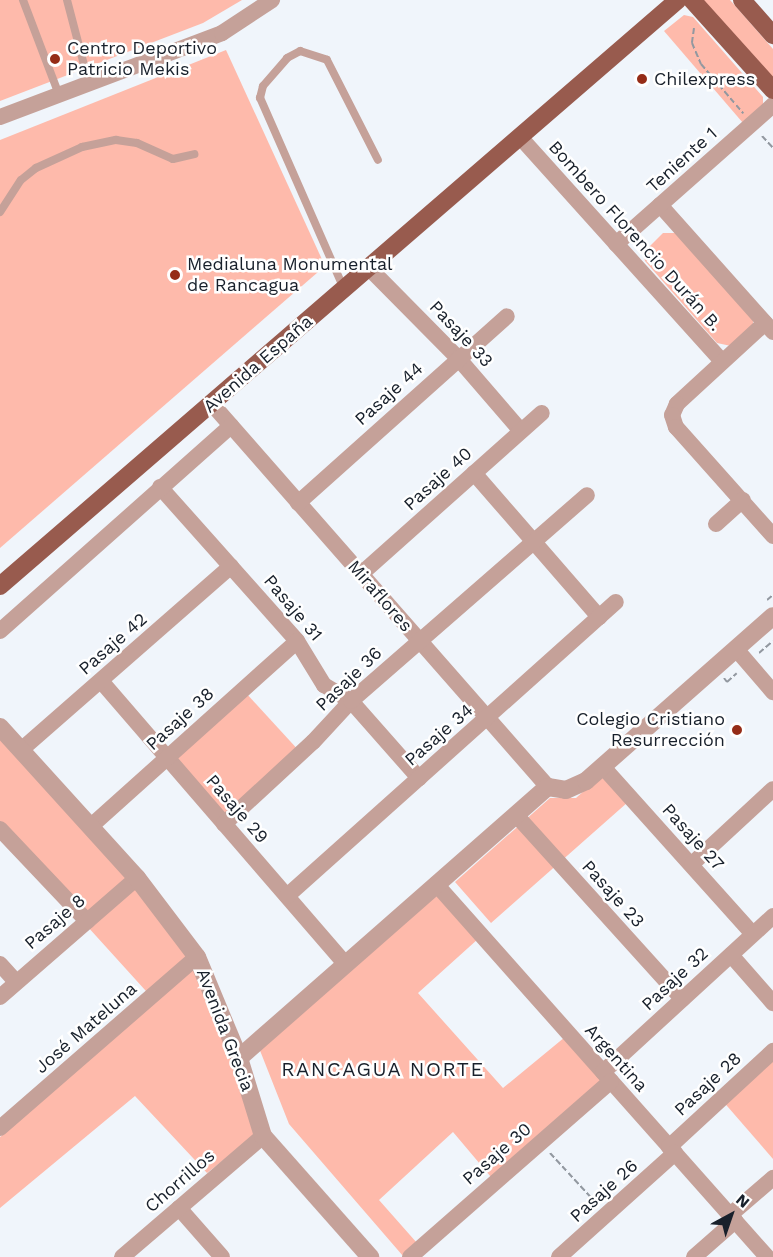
<!DOCTYPE html>
<html>
<head>
<meta charset="utf-8">
<style>
  body { margin:0 }
  #map { position:relative; width:773px; height:1257px; overflow:hidden; background:#f0f5fb; font-family:"Work Sans",sans-serif }
  div>[style] { position:absolute }
  .green>* { inset:0; background:#febaab }
  .path>* { height:2px; margin-top:-1px; transform-origin:0; background:repeating-linear-gradient(90deg,#9298a0 0 6px,transparent 0 9px) }
  .service>* { height:8px; margin:-4px; padding:0 4px; transform-origin:4px; border-radius:4px; background:#c5a199 }
  .minor>* { height:16px; margin:-8px; padding:0 8px; transform-origin:8px; border-radius:8px; background:#c5a199 }
  .tertiary>* { height:18px; margin:-9px; padding:0 9px; transform-origin:9px; border-radius:9px; background:#c5a199 }
  .primary>* { height:18px; margin:-9px; padding:0 9px; transform-origin:9px; border-radius:9px; background:#985b4e }
  .dots>* { width:16px; height:16px; translate:-50% -50%; box-sizing:border-box; border:3px solid #fff; border-radius:50% }
  span { translate:-50% -50%; white-space:nowrap; text-align:center; line-height:1.15; -webkit-text-stroke:5px #fff; paint-order:stroke }
  .poi-label { font-size:18px; color:#18202b }
  .left { translate:0 -50%; text-align:left }
  .right { translate:-100% -50%; text-align:right }
  .street-label { font-size:18px; color:#18202b }
  .neighbourhood-label { font-size:20px; color:#18202b; letter-spacing:1.5px }
  .north { position:absolute; left:701px; top:1185px; width:60px; height:60px; -webkit-text-stroke:4px #fff; paint-order:stroke; rotate:40deg; font-size:16px; font-weight:700; line-height:24px; text-align:center; color:#18202b }
  .north::after { content:''; display:block; margin:auto; width:21px; height:27px; background:#18202b; clip-path:polygon(50% 0,100% 100%,50% 72%,0 100%) }
</style>
</head>
<body>
<div id="map">
  <div class="green">
    <i style="clip-path:polygon(0 0,242px 0,203px 23px,0 101px)"></i>
    <i style="clip-path:polygon(701px 0,730px 0,773px 49px,773px 80px)"></i>
    <i style="clip-path:polygon(684px 15px,693px 17px,763px 97px,763px 106px,743px 123px,664px 31px)"></i>
    <i style="clip-path:polygon(226px 50px,325px 266px,0 548px,0 140px)"></i>
    <i style="clip-path:polygon(663px 233px,679px 233px,753px 320px,753px 325px,731px 346px,717px 343px,645px 261px,643px 253px)"></i>
    <i style="clip-path:polygon(246px 693px,301px 753px,226px 820px,172px 757px)"></i>
    <i style="clip-path:polygon(0 739px,138px 889px,191px 957px,258px 1133px,207px 1173px,135px 1096px,0 1208px,0 1137px,155px 1001px,0 830px)"></i>
    <i style="clip-path:polygon(603px 774px,628px 802px,491px 923px,455px 882px,550px 798px,576px 798px)"></i>
    <i style="clip-path:polygon(436px 892px,478px 939px,418px 993px,503px 1088px,565px 1037px,603px 1080px,491px 1177px,453px 1132px,379px 1200px,417px 1243px,403px 1256px,289px 1124px,259px 1048px)"></i>
    <i style="clip-path:polygon(773px 1051px,773px 1159px,721px 1099px)"></i>
  </div>
  <div class="path">
    <i style="left:694px;top:28px;width:15px;rotate:98deg"></i>
    <i style="left:692px;top:43px;width:23px;rotate:67deg"></i>
    <i style="left:701px;top:64px;width:65px;rotate:49.4deg"></i>
    <i style="left:762px;top:136px;width:16px;rotate:47deg"></i>
    <i style="left:767px;top:600px;width:8px;rotate:-40deg"></i>
    <i style="left:759px;top:653px;width:18px;rotate:-41deg"></i>
    <i style="left:724px;top:678px;width:5px;rotate:53deg"></i>
    <i style="left:727px;top:682px;width:13px;rotate:-42deg"></i>
    <i style="left:550px;top:1153px;width:69px;rotate:47.3deg"></i>
  </div>
  <div class="service">
    <i style="left:23px;top:0;width:102px;rotate:69.2deg"></i>
    <i style="left:67px;top:0;width:87px;rotate:75.3deg"></i>
    <i style="left:0;top:212px;width:38px;rotate:-57deg"></i>
    <i style="left:21px;top:180px;width:19px;rotate:-39deg"></i>
    <i style="left:36px;top:168px;width:51px;rotate:-24.5deg"></i>
    <i style="left:82px;top:147px;width:35px;rotate:-12deg"></i>
    <i style="left:116px;top:140px;width:21px;rotate:8deg"></i>
    <i style="left:137px;top:143px;width:39px;rotate:24deg"></i>
    <i style="left:173px;top:159px;width:22px;rotate:-13deg"></i>
    <i style="left:344px;top:289px;width:209px;rotate:-113.7deg"></i>
    <i style="left:260px;top:98px;width:12px;rotate:-76deg"></i>
    <i style="left:263px;top:86px;width:37px;rotate:-49deg"></i>
    <i style="left:287px;top:58px;width:15px;rotate:-28deg"></i>
    <i style="left:300px;top:51px;width:28px;rotate:18deg"></i>
    <i style="left:327px;top:60px;width:112px;rotate:63deg"></i>
  </div>
  <div class="minor">
    <i style="left:0;top:117px;width:237px;rotate:-20.7deg"></i>
    <i style="left:222px;top:33px;width:60px;rotate:-33.4deg"></i>
    <i style="left:520px;top:137px;width:302px;rotate:48deg"></i>
    <i style="left:660px;top:205px;width:170px;rotate:48.3deg"></i>
    <i style="left:616px;top:244px;width:210px;rotate:-41.5deg"></i>
    <i style="left:369px;top:268px;width:127px;rotate:45.3deg"></i>
    <i style="left:458px;top:358px;width:96px;rotate:49.2deg"></i>
    <i style="left:765px;top:323px;width:120px;rotate:137.4deg"></i>
    <i style="left:677px;top:404px;width:12px;rotate:114deg"></i>
    <i style="left:672px;top:415px;width:13px;rotate:72deg"></i>
    <i style="left:676px;top:427px;width:146px;rotate:48.3deg"></i>
    <i style="left:212px;top:404px;width:509px;rotate:48.74deg"></i>
    <i style="left:474px;top:473px;width:191px;rotate:49deg"></i>
    <i style="left:160px;top:487px;width:206px;rotate:48.3deg"></i>
    <i style="left:297px;top:641px;width:52px;rotate:58.5deg"></i>
    <i style="left:324px;top:685px;width:31px;rotate:31deg"></i>
    <i style="left:351px;top:701px;width:103px;rotate:48.6deg"></i>
    <i style="left:298px;top:503px;width:280px;rotate:-41.8deg"></i>
    <i style="left:716px;top:524px;width:36px;rotate:-42deg"></i>
    <i style="left:361px;top:574px;width:242px;rotate:-41.7deg"></i>
    <i style="left:0;top:631px;width:309px;rotate:-41.6deg"></i>
    <i style="left:736px;top:649px;width:57px;rotate:49.3deg"></i>
    <i style="left:101px;top:681px;width:372px;rotate:49.2deg"></i>
    <i style="left:21px;top:750px;width:279px;rotate:-41.2deg"></i>
    <i style="left:603px;top:767px;width:224px;rotate:48.1deg"></i>
    <i style="left:516px;top:815px;width:248px;rotate:47.9deg"></i>
    <i style="left:224px;top:824px;width:121px;rotate:-42.7deg"></i>
    <i style="left:313px;top:742px;width:56px;rotate:-47.2deg"></i>
    <i style="left:351px;top:701px;width:313px;rotate:-41.1deg"></i>
    <i style="left:90px;top:827px;width:278px;rotate:-41.9deg"></i>
    <i style="left:0;top:829px;width:127px;rotate:46.6deg"></i>
    <i style="left:692px;top:864px;width:110px;rotate:-42.8deg"></i>
    <i style="left:436px;top:884px;width:499px;rotate:48.4deg"></i>
    <i style="left:287px;top:896px;width:441px;rotate:-41.8deg"></i>
    <i style="left:731px;top:955px;width:64px;rotate:48.8deg"></i>
    <i style="left:0;top:964px;width:24px;rotate:48deg"></i>
    <i style="left:0;top:997px;width:181px;rotate:-41deg"></i>
    <i style="left:603px;top:1072px;width:231px;rotate:-42.5deg"></i>
    <i style="left:0;top:1128px;width:261px;rotate:-41deg"></i>
    <i style="left:669px;top:1147px;width:142px;rotate:-42.7deg"></i>
    <i style="left:179px;top:1208px;width:65px;rotate:48.7deg"></i>
    <i style="left:730px;top:1215px;width:57px;rotate:-40.7deg"></i>
    <i style="left:122px;top:1257px;width:186px;rotate:-40.6deg"></i>
    <i style="left:410px;top:1257px;width:267px;rotate:-41.2deg"></i>
    <i style="left:559px;top:1257px;width:156px;rotate:-41.9deg"></i>
    <i style="left:694px;top:1257px;width:55px;rotate:-41.3deg"></i>
  </div>
  <div class="tertiary">
    <i style="left:0;top:727px;width:204px;rotate:47.8deg"></i>
    <i style="left:137px;top:878px;width:99px;rotate:52.8deg"></i>
    <i style="left:197px;top:957px;width:109px;rotate:67.4deg"></i>
    <i style="left:239px;top:1058px;width:82px;rotate:72.9deg"></i>
    <i style="left:263px;top:1136px;width:162px;rotate:48.5deg"></i>
    <i style="left:239px;top:1058px;width:411px;rotate:-41.3deg"></i>
    <i style="left:548px;top:787px;width:18px;rotate:9deg"></i>
    <i style="left:566px;top:790px;width:22px;rotate:-24deg"></i>
    <i style="left:586px;top:781px;width:249px;rotate:-41.4deg"></i>
  </div>
  <div class="primary">
    <i style="left:692px;top:0;width:121px;rotate:48deg"></i>
    <i style="left:742px;top:0;width:47px;rotate:48.5deg"></i>
    <i style="left:0;top:586px;width:896px;rotate:-40.84deg"></i>
  </div>
  <div class="dots">
    <i style="left:55px;top:59px;background:#952c17"></i>
    <i style="left:642px;top:79px;background:#952c17"></i>
    <i style="left:175px;top:275px;background:#952c17"></i>
    <i style="left:737px;top:730px;background:#952c17"></i>
  </div>
  <div class="poi-label">
    <span class="left" style="left:67px;top:59px">Centro Deportivo<br>Patricio Mekis</span>
    <span class="left" style="left:654px;top:79px">Chilexpress</span>
    <span class="left" style="left:187px;top:275px">Medialuna Monumental<br>de Rancagua</span>
    <span class="right" style="left:725px;top:730px">Colegio Cristiano<br>Resurrección</span>
  </div>
  <div class="street-label">
    <span style="left:682px;top:160px;rotate:-42deg">Teniente 1</span>
    <span style="left:635px;top:236px;rotate:48deg">Bombero Florencio Durán B.</span>
    <span style="left:461px;top:334px;rotate:47deg">Pasaje 33</span>
    <span style="left:258px;top:364px;rotate:-41deg">Avenida España</span>
    <span style="left:389px;top:394px;rotate:-42deg">Pasaje 44</span>
    <span style="left:438px;top:479px;rotate:-42deg">Pasaje 40</span>
    <span style="left:380px;top:596px;rotate:49deg">Miraflores</span>
    <span style="left:293px;top:608px;rotate:50deg">Pasaje 31</span>
    <span style="left:113px;top:644px;rotate:-41deg">Pasaje 42</span>
    <span style="left:349px;top:679px;rotate:-44deg">Pasaje 36</span>
    <span style="left:180px;top:719px;rotate:-42deg">Pasaje 38</span>
    <span style="left:439px;top:735px;rotate:-41deg">Pasaje 34</span>
    <span style="left:237px;top:809px;rotate:49deg">Pasaje 29</span>
    <span style="left:693px;top:837px;rotate:48deg">Pasaje 27</span>
    <span style="left:613px;top:894px;rotate:48deg">Pasaje 23</span>
    <span style="left:55px;top:922px;rotate:-41deg">Pasaje 8</span>
    <span style="left:675px;top:979px;rotate:-43deg">Pasaje 32</span>
    <span style="left:86px;top:1028px;rotate:-41deg">José Mateluna</span>
    <span style="left:225px;top:1030px;rotate:69deg">Avenida Grecia</span>
    <span style="left:616px;top:1058px;rotate:48deg">Argentina</span>
    <span style="left:708px;top:1084px;rotate:-43deg">Pasaje 28</span>
    <span style="left:497px;top:1154px;rotate:-41deg">Pasaje 30</span>
    <span style="left:180px;top:1181px;rotate:-41deg">Chorrillos</span>
    <span style="left:604px;top:1191px;rotate:-42deg">Pasaje 26</span>
  </div>
  <div class="neighbourhood-label">
    <span style="left:383px;top:1069px">RANCAGUA NORTE</span>
  </div>
  <div class="north">N</div>
</div>
</body>
</html>
